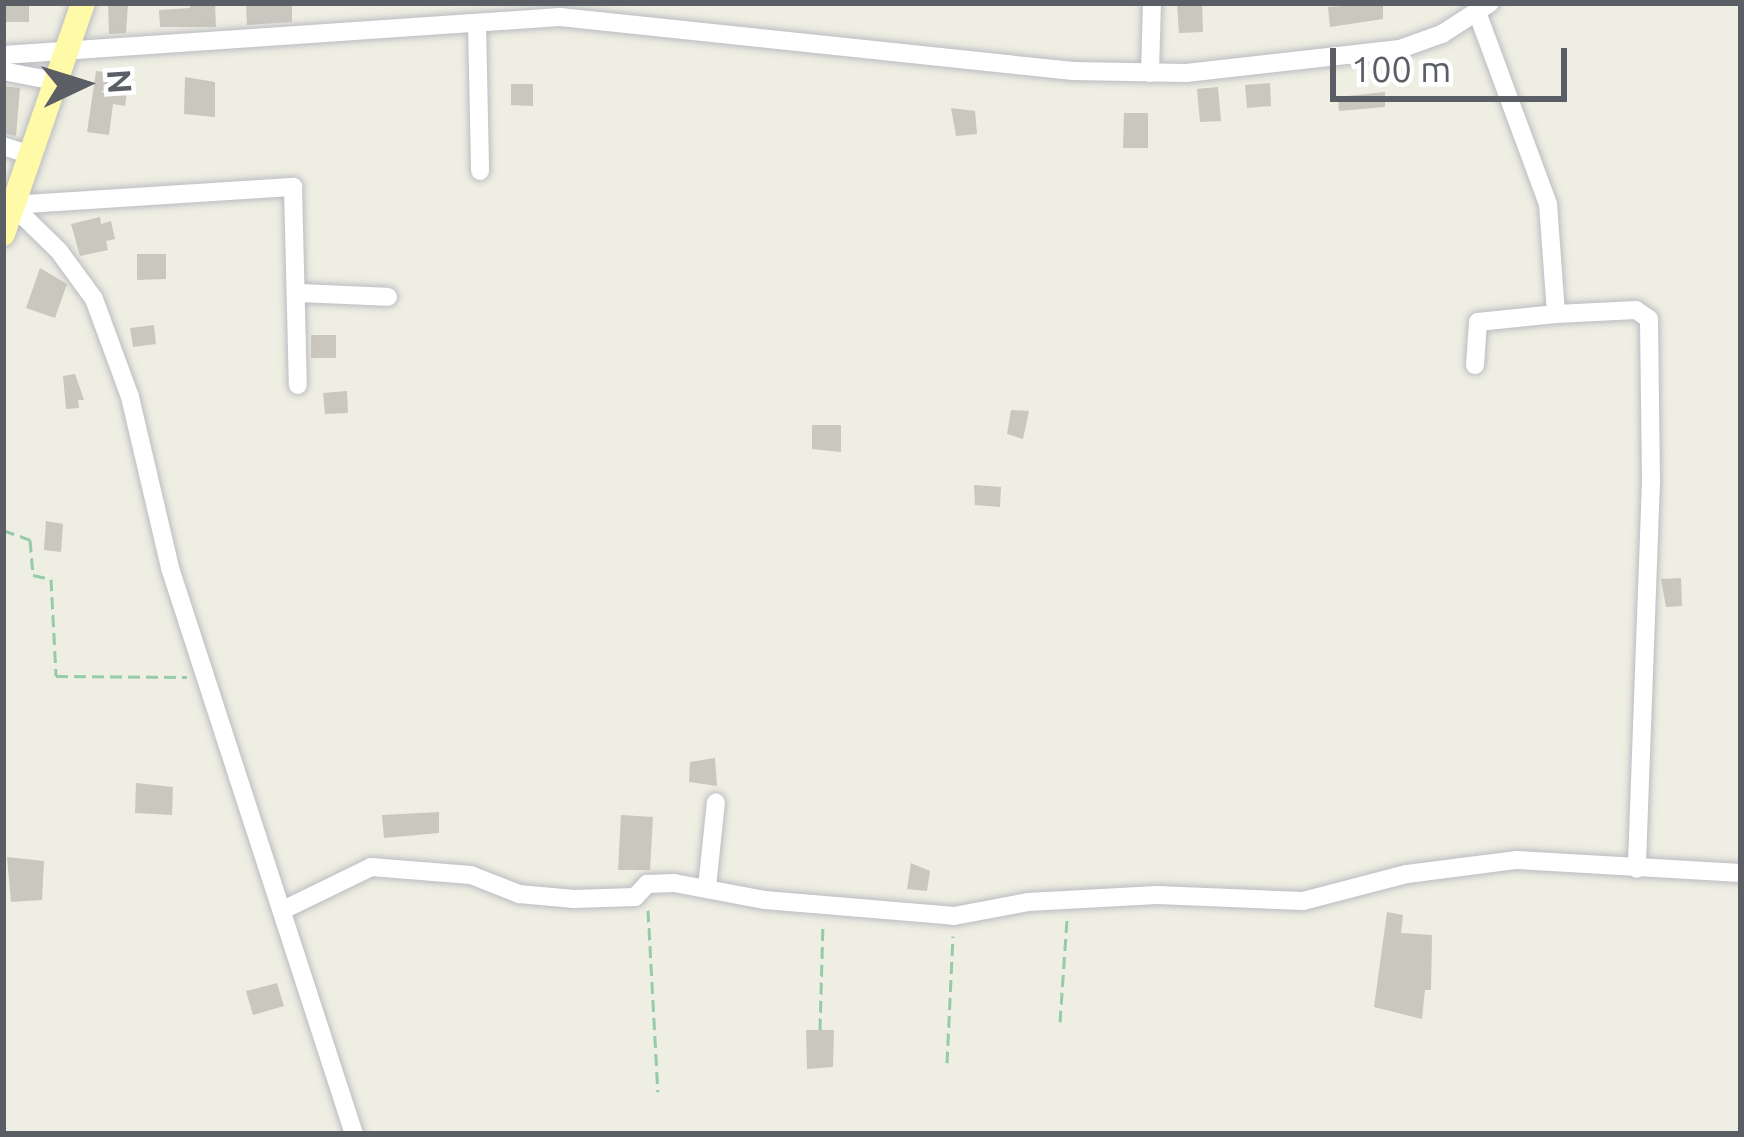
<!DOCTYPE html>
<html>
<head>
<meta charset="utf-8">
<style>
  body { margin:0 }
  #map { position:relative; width:1744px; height:1137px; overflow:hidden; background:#efeee2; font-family:Ubuntu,sans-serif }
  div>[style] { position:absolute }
  .building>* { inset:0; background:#cac7bf }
  .path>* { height:3px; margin-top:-1.5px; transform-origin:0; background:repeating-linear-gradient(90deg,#95caaa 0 12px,transparent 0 18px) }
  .roads { filter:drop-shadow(0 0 3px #babcc3) drop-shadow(0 0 3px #babcc3) }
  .minor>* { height:18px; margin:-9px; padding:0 9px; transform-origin:9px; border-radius:9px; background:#fff }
  .major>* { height:24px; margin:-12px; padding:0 12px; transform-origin:12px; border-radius:12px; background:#fffaa7 }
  span { translate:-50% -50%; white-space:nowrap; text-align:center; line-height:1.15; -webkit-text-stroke:10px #fff; paint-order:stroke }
  .frame { position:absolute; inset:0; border:6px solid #5b5e65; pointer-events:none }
  .north { position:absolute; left:24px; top:24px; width:120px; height:120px; -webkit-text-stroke:9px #fff; paint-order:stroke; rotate:86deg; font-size:33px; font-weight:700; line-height:48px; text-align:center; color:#5b5e65 }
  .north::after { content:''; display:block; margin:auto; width:42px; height:54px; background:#5b5e65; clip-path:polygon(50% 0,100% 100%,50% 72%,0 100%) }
  .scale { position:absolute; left:1330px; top:48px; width:237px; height:54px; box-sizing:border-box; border:6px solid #5b5e65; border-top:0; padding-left:15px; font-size:36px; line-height:42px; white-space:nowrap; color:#5b5e65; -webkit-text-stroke:9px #fff; paint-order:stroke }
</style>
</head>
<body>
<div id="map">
  <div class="building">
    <i style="clip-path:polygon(3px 3px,29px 3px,29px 22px,3px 22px)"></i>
    <i style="clip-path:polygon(108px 3px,128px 3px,126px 33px,109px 34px)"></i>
    <i style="clip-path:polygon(190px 3px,215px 3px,216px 27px,160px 27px,159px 10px,190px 8px)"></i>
    <i style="clip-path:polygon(246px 3px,292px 3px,292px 22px,247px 25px)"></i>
    <i style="clip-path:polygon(1177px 3px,1202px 3px,1203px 32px,1179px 33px)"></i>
    <i style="clip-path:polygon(1383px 3px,1383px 19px,1330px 27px,1328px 7px)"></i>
    <i style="clip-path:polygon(96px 71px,129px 75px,125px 106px,113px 104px,109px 135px,87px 132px)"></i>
    <i style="clip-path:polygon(185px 77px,215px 82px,215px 117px,184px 114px)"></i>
    <i style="clip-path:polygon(1270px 83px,1271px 106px,1247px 108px,1245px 85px)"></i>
    <i style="clip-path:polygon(511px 84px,533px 84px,533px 106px,511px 105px)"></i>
    <i style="clip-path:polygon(3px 86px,20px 88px,16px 136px,3px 133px)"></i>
    <i style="clip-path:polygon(1218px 87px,1221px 121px,1200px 122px,1197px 89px)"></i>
    <i style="clip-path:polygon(1385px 92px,1385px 107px,1339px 111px,1338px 97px)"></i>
    <i style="clip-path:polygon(951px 108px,975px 111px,977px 134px,956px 136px)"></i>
    <i style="clip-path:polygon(1124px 113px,1148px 113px,1148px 148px,1123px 148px)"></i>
    <i style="clip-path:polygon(100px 217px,101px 224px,111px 221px,115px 239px,106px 241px,108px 250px,80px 256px,71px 224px)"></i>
    <i style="clip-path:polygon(137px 254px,166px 254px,166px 279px,137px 280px)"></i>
    <i style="clip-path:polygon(40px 268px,67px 284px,55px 318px,26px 308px)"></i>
    <i style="clip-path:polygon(154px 325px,156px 344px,133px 347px,130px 328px)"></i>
    <i style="clip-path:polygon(311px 335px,336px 335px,336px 358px,311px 358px)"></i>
    <i style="clip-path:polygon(75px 374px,84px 400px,78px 400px,79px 408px,66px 409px,63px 376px)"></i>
    <i style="clip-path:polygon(347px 391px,348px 413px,325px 414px,323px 393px)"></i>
    <i style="clip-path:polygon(1011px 410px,1029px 411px,1023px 439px,1007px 434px)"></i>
    <i style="clip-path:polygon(812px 425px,841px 425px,841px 452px,812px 449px)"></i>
    <i style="clip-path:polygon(974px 485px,1001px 487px,1000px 507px,975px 505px)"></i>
    <i style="clip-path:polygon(46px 521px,63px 524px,61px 552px,44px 550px)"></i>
    <i style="clip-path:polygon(1681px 578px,1682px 606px,1666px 607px,1661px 579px)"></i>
    <i style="clip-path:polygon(715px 758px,717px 786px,689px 782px,690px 762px)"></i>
    <i style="clip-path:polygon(136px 783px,173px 787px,172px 815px,135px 813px)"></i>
    <i style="clip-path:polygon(439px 812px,439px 833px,384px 838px,382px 815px)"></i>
    <i style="clip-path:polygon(621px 815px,653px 817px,650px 870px,618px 870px)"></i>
    <i style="clip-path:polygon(7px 857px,44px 861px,42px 900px,11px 902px)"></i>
    <i style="clip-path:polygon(911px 863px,930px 871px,927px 891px,907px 889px)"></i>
    <i style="clip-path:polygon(1387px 912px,1403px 915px,1401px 933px,1432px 935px,1431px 990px,1425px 990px,1422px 1019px,1374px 1007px)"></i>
    <i style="clip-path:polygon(277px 983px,284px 1006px,253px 1015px,246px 991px)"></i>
    <i style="clip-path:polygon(806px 1030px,834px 1030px,833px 1067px,807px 1069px)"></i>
  </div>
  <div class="path">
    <i style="left:3px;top:530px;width:29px;rotate:20deg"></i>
    <i style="left:30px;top:540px;width:35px;rotate:85deg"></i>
    <i style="left:33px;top:575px;width:18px;rotate:13deg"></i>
    <i style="left:51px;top:579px;width:97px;rotate:87deg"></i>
    <i style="left:56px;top:676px;width:131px;rotate:0.4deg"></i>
    <i style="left:648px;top:910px;width:182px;rotate:86.9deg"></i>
    <i style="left:1060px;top:1022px;width:102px;rotate:-86.1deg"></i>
    <i style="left:820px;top:1030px;width:105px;rotate:-88.4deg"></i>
    <i style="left:947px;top:1063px;width:127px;rotate:-87.3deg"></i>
  </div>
  <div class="roads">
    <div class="minor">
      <i style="left:1477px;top:12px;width:205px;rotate:69.7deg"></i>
      <i style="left:1548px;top:204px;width:110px;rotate:85.8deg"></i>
      <i style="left:1556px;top:314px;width:80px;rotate:-2.9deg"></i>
      <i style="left:1636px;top:310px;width:16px;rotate:35deg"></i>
      <i style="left:1649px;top:319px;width:162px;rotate:89.3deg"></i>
      <i style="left:1651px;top:481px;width:388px;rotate:92.1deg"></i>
      <i style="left:477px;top:23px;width:148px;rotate:88.8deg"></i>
      <i style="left:3px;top:55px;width:558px;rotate:-3.9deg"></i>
      <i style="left:560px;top:17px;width:516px;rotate:6.01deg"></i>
      <i style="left:1073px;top:71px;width:113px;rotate:1deg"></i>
      <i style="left:1186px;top:73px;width:215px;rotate:-6.4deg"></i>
      <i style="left:1400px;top:49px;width:45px;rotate:-19.7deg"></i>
      <i style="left:1442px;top:34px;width:57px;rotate:-32.9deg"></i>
      <i style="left:3px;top:71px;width:52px;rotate:11.1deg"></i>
      <i style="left:1150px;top:73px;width:70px;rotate:-88.4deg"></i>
      <i style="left:3px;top:146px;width:26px;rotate:18deg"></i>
      <i style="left:12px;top:205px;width:66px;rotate:44.4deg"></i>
      <i style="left:59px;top:251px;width:59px;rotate:53.9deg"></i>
      <i style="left:94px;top:299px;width:104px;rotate:69.8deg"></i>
      <i style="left:130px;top:397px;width:176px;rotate:76.8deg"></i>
      <i style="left:170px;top:568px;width:595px;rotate:71.99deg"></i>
      <i style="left:12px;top:205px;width:282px;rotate:-3.7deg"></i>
      <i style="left:293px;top:187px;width:198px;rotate:88.6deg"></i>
      <i style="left:298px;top:293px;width:90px;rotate:2.5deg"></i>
      <i style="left:1475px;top:365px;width:43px;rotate:-86deg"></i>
      <i style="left:1478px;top:322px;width:78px;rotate:-5.9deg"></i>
      <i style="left:707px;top:887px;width:85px;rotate:-84deg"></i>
      <i style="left:283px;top:910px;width:98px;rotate:-26deg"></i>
      <i style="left:371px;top:867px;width:100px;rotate:4.6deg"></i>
      <i style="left:471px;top:875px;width:52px;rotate:21.6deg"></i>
      <i style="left:519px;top:894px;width:55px;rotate:5.2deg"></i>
      <i style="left:574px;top:899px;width:61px;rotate:-1.9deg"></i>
      <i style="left:635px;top:897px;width:18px;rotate:-47deg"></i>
      <i style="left:647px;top:884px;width:27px;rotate:-2deg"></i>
      <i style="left:674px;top:883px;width:93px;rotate:10.6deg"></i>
      <i style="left:765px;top:900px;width:190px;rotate:4.8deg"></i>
      <i style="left:954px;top:916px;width:75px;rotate:-10.7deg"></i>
      <i style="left:1028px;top:902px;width:129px;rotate:-3.1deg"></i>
      <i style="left:1157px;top:895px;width:146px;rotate:2.4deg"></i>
      <i style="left:1303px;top:901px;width:107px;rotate:-14.6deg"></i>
      <i style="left:1407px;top:874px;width:111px;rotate:-7.3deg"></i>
      <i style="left:1517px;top:860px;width:224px;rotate:3.3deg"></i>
    </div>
    <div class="major">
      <i style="left:3px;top:234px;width:244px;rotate:-70.9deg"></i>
    </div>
  </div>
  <div class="frame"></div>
  <div class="north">N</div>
  <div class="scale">100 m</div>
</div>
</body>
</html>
